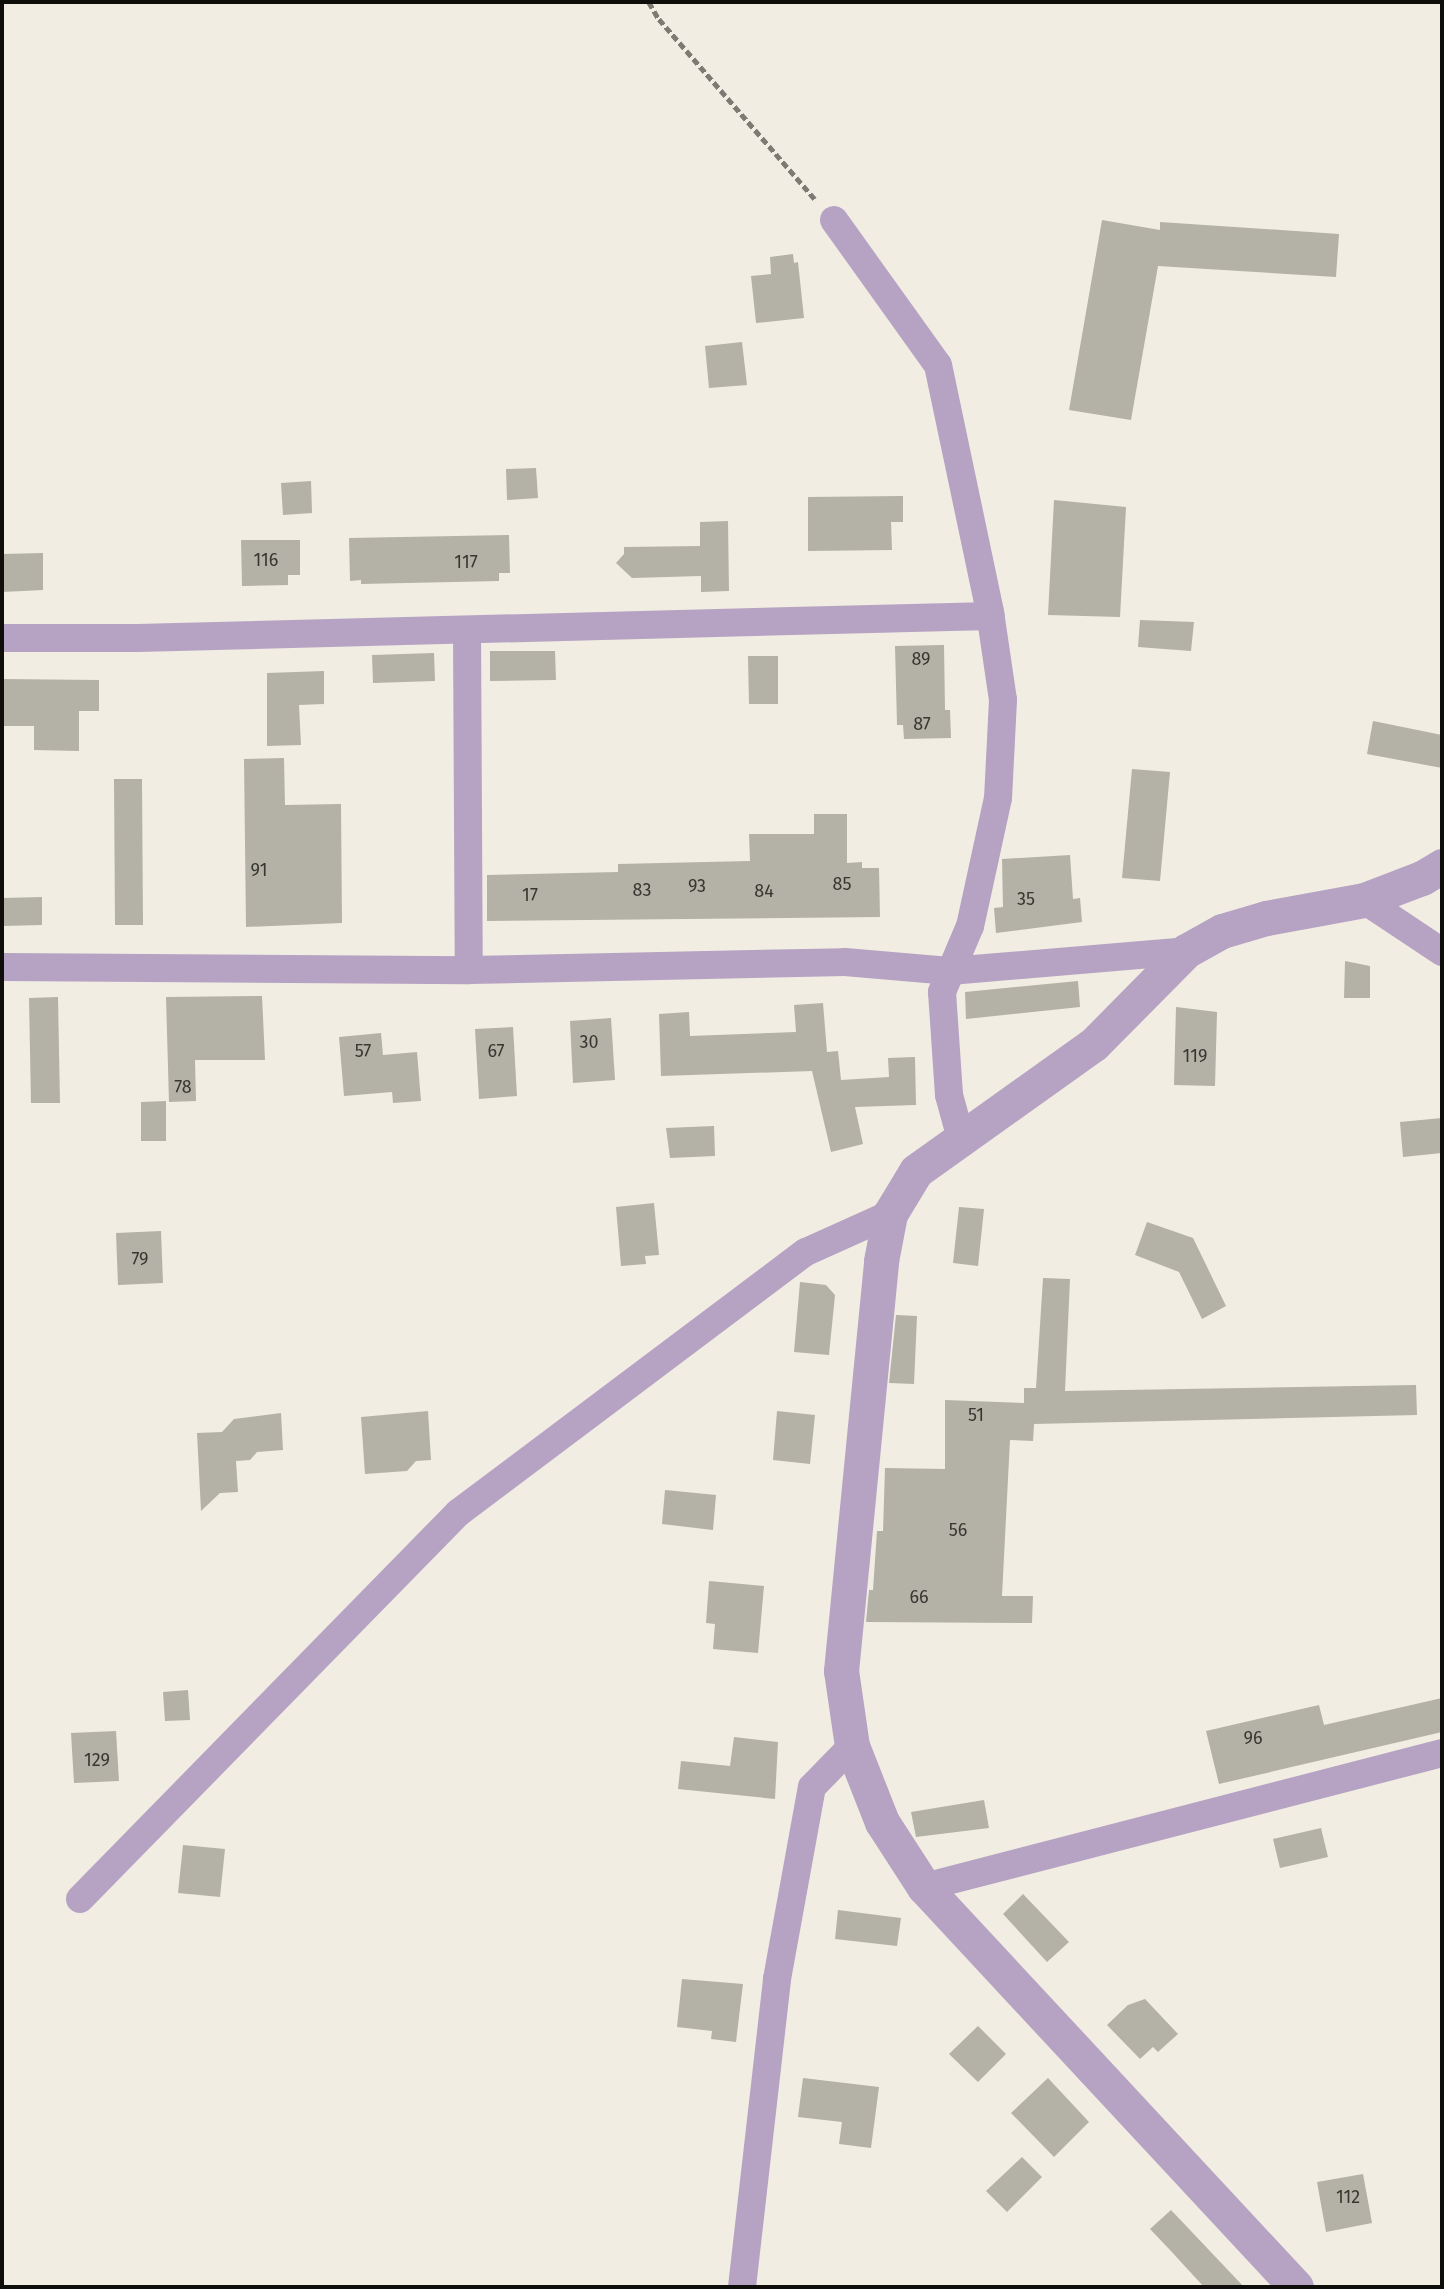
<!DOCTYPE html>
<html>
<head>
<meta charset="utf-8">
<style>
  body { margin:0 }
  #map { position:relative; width:1444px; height:2289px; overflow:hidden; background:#f1ede2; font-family:"Fira Sans",sans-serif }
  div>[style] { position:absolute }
  .building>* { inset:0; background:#b4b1a6 }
  .path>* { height:4.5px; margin-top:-2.25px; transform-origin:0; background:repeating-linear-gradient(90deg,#7c7a72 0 7px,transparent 0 10.5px) }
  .minor>* { height:28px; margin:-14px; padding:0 14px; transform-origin:14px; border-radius:14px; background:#b6a2c3 }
  .tertiary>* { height:35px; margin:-17.5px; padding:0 17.5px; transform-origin:17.5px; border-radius:17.5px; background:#b6a2c3 }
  span { translate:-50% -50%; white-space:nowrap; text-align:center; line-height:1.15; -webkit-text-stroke:6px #fff; paint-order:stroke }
  .number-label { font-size:18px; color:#383731 }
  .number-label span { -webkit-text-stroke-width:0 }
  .frame { position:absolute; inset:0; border:4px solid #0f0e0a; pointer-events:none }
</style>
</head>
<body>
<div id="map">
  <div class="building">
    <i style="clip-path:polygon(1102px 220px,1160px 230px,1160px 222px,1339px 234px,1336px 277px,1158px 266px,1131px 420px,1069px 410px)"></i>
    <i style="clip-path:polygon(793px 254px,794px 263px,798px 262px,804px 318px,756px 323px,751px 276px,771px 274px,770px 257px)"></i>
    <i style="clip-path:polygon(742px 342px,747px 385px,709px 388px,705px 346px)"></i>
    <i style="clip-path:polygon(536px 468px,538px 498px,507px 500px,506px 469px)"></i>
    <i style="clip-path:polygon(311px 481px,312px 513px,283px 515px,281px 483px)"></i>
    <i style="clip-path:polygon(903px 496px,903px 522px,891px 522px,892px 550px,808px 551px,808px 497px)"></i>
    <i style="clip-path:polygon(1054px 500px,1126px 507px,1120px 617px,1048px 615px)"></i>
    <i style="clip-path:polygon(728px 521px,729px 591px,701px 592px,701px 576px,632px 578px,616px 563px,624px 554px,624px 547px,700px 546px,700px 522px)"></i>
    <i style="clip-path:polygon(509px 535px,510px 573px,499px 573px,499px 581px,361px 584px,361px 580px,350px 581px,349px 538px)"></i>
    <i style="clip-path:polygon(241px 540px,300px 540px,300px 575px,288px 575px,288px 585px,242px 586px)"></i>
    <i style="clip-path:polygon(43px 553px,43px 590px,2px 592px,2px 554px)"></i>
    <i style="clip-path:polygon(1140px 620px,1194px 622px,1191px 651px,1138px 647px)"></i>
    <i style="clip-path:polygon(944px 645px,945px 710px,950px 710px,951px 738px,904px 739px,903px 725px,897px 725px,895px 646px)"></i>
    <i style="clip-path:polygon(490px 651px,555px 651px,556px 680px,490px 681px)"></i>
    <i style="clip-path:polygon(434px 653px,435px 681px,373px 683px,372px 655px)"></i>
    <i style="clip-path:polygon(748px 656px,778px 656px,778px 704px,749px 704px)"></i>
    <i style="clip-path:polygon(324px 671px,324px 704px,299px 705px,301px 745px,267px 746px,267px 673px)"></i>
    <i style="clip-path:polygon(2px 679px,99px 680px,99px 711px,79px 711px,79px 751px,34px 750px,34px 726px,2px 726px)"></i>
    <i style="clip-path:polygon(1373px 721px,1442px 735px,1442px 768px,1367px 754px)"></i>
    <i style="clip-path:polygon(284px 758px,285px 805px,341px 804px,342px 923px,246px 927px,244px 759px)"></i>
    <i style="clip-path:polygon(1132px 769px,1170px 772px,1160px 881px,1122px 878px)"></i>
    <i style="clip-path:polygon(114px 779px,142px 779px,143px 925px,115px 925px)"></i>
    <i style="clip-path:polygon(814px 814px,847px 814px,847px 863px,862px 862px,862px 868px,879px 868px,880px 917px,487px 921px,487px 875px,618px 872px,618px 864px,750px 861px,749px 834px,814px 834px)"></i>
    <i style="clip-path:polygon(1070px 855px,1073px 899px,1080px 898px,1082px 922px,996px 933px,994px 908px,1003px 907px,1002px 859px)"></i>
    <i style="clip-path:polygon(42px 897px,42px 925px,2px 926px,2px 898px)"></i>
    <i style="clip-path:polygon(1345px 961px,1370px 966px,1370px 998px,1344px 998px)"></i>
    <i style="clip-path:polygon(1078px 981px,1080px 1007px,966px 1019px,965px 992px)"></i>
    <i style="clip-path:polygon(262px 996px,265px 1060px,195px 1060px,196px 1101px,169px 1102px,166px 997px)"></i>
    <i style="clip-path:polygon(58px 997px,60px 1103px,31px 1103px,29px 998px)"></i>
    <i style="clip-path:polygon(823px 1003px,827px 1052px,838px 1051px,841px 1080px,889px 1077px,888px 1058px,915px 1057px,916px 1105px,855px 1107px,863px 1144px,831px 1152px,812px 1071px,661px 1076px,659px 1014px,689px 1012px,690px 1036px,796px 1032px,794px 1005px)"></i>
    <i style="clip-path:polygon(1176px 1007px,1217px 1012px,1215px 1086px,1174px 1085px)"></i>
    <i style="clip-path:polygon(611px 1018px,615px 1080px,573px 1083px,570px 1021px)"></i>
    <i style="clip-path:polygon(513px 1027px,517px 1096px,479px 1099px,475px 1029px)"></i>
    <i style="clip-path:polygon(381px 1033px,383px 1055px,417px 1052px,421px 1101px,393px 1103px,392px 1092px,344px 1096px,339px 1037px)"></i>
    <i style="clip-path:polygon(166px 1101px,166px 1141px,141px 1141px,141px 1102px)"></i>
    <i style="clip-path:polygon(1442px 1118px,1442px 1153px,1403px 1157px,1400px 1122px)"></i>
    <i style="clip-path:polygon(714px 1126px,715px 1156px,670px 1158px,666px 1128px)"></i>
    <i style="clip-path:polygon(654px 1203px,659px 1255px,645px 1256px,646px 1264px,621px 1266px,616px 1207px)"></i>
    <i style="clip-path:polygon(959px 1207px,984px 1209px,978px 1266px,953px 1263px)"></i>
    <i style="clip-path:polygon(1147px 1222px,1193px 1238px,1226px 1306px,1202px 1319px,1179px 1272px,1135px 1255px)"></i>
    <i style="clip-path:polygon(161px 1231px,163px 1283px,118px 1285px,116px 1233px)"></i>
    <i style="clip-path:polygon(1043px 1278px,1070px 1279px,1065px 1391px,1416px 1385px,1417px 1415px,1034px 1424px,1033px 1441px,1010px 1440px,1002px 1596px,1033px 1596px,1032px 1623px,866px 1622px,869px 1590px,873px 1590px,877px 1531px,883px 1531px,885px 1468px,945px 1469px,945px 1400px,1024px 1403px,1024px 1388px,1036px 1388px)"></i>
    <i style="clip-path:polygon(800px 1282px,826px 1285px,835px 1295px,829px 1355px,794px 1352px)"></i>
    <i style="clip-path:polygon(896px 1315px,917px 1316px,914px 1384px,889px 1383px)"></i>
    <i style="clip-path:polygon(428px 1411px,431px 1460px,416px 1461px,407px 1471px,365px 1474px,361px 1417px)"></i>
    <i style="clip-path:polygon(777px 1411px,815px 1415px,810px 1464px,773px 1460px)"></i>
    <i style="clip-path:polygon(281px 1413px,283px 1450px,257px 1452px,250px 1460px,236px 1461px,238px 1492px,220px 1493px,201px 1511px,197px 1433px,222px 1432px,234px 1419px)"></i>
    <i style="clip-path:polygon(665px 1490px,716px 1495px,713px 1530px,662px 1524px)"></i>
    <i style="clip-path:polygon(709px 1581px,764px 1586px,758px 1653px,713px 1649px,715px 1624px,706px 1623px)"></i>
    <i style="clip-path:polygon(188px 1690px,190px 1720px,165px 1721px,163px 1692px)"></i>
    <i style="clip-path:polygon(1442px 1698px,1442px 1732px,1219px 1784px,1206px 1731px,1319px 1705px,1324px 1725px)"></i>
    <i style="clip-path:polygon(116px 1731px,119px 1781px,74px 1783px,71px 1733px)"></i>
    <i style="clip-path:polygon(734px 1737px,778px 1742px,775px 1799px,678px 1789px,681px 1761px,730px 1766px)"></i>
    <i style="clip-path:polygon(984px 1800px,989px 1828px,916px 1837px,911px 1812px)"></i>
    <i style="clip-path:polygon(1321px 1828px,1328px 1857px,1280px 1868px,1273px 1839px)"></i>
    <i style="clip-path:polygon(183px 1845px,225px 1849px,220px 1897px,178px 1893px)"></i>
    <i style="clip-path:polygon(1023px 1894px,1069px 1942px,1047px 1962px,1003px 1914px)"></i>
    <i style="clip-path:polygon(838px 1910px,901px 1918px,897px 1946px,835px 1939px)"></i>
    <i style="clip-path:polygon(682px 1979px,743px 1984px,736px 2042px,711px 2039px,712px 2031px,677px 2027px)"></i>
    <i style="clip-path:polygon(1145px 1999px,1178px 2034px,1158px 2052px,1153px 2047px,1140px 2059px,1107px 2025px,1128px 2005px)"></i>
    <i style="clip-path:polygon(978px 2026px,1006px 2054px,978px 2082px,949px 2054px)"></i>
    <i style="clip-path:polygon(803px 2078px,879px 2087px,871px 2148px,839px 2144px,842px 2122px,798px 2117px)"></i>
    <i style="clip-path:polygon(1048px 2078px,1089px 2122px,1054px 2157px,1011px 2113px)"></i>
    <i style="clip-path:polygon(1022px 2157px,1042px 2177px,1007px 2212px,986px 2191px)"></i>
    <i style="clip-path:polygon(1363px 2174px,1372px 2223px,1326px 2232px,1317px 2182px)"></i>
    <i style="clip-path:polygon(1171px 2210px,1190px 2230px,1244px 2287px,1204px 2287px,1170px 2250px,1150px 2229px)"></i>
  </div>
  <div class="path">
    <i style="left:649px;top:2px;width:20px;rotate:60deg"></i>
    <i style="left:659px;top:19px;width:238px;rotate:49.1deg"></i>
  </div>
  <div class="minor">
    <i style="left:834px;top:220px;width:178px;rotate:54.4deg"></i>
    <i style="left:938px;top:365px;width:252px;rotate:78.1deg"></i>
    <i style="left:990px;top:612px;width:89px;rotate:81.6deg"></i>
    <i style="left:1003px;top:700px;width:98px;rotate:92.9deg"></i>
    <i style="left:998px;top:798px;width:131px;rotate:102.3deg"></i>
    <i style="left:970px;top:926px;width:72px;rotate:113deg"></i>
    <i style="left:942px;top:992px;width:103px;rotate:86.1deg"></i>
    <i style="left:949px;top:1095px;width:46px;rotate:74.7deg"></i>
    <i style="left:467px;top:630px;width:340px;rotate:89.7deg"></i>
    <i style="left:2px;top:638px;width:135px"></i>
    <i style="left:137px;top:638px;width:854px;rotate:-1.48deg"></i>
    <i style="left:1364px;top:900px;width:94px;rotate:33.7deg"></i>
    <i style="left:2px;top:967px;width:467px;rotate:0.4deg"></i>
    <i style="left:469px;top:970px;width:376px;rotate:-1.2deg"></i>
    <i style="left:845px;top:962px;width:105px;rotate:4.9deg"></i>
    <i style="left:950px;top:971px;width:237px;rotate:-4.8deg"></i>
    <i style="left:924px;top:1887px;width:535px;rotate:-14.5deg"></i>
    <i style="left:80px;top:1899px;width:540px;rotate:-45.6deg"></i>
    <i style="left:458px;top:1513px;width:435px;rotate:-36.9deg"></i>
    <i style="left:806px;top:1252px;width:92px;rotate:-24.3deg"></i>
    <i style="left:742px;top:2287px;width:310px;rotate:-83.5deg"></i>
    <i style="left:777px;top:1979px;width:195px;rotate:-79.7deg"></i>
    <i style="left:812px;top:1787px;width:57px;rotate:-45.7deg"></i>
  </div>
  <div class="tertiary">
    <i style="left:1296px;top:2287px;width:546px;rotate:-132.92deg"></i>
    <i style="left:924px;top:1887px;width:77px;rotate:-122.9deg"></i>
    <i style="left:882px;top:1822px;width:82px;rotate:-111.5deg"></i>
    <i style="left:852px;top:1746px;width:76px;rotate:-98.3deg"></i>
    <i style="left:841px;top:1671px;width:412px;rotate:-84.4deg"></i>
    <i style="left:881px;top:1261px;width:48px;rotate:-79.2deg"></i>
    <i style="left:890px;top:1214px;width:50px;rotate:-58.8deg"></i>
    <i style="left:916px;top:1171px;width:219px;rotate:-35.5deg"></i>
    <i style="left:1094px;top:1044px;width:131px;rotate:-45.3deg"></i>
    <i style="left:1186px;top:951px;width:41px;rotate:-29.1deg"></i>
    <i style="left:1222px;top:931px;width:46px;rotate:-16.5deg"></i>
    <i style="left:1266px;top:918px;width:100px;rotate:-10.4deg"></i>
    <i style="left:1364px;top:900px;width:62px;rotate:-20.8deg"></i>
    <i style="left:1422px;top:878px;width:23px;rotate:-31deg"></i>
  </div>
  <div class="number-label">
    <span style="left:266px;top:560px">116</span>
    <span style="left:466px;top:562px">117</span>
    <span style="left:921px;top:659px">89</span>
    <span style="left:922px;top:724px">87</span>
    <span style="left:259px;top:870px">91</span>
    <span style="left:842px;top:884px">85</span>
    <span style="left:697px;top:886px">93</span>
    <span style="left:642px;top:890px">83</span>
    <span style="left:764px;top:891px">84</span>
    <span style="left:530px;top:895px">17</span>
    <span style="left:1026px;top:899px">35</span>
    <span style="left:589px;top:1042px">30</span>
    <span style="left:363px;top:1051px">57</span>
    <span style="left:496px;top:1051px">67</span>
    <span style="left:1195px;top:1056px">119</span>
    <span style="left:183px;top:1087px">78</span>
    <span style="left:140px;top:1259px">79</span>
    <span style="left:976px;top:1415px">51</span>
    <span style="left:958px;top:1530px">56</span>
    <span style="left:919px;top:1597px">66</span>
    <span style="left:1253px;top:1738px">96</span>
    <span style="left:97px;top:1760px">129</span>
    <span style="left:1348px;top:2197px">112</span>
  </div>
  <div class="frame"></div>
</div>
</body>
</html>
